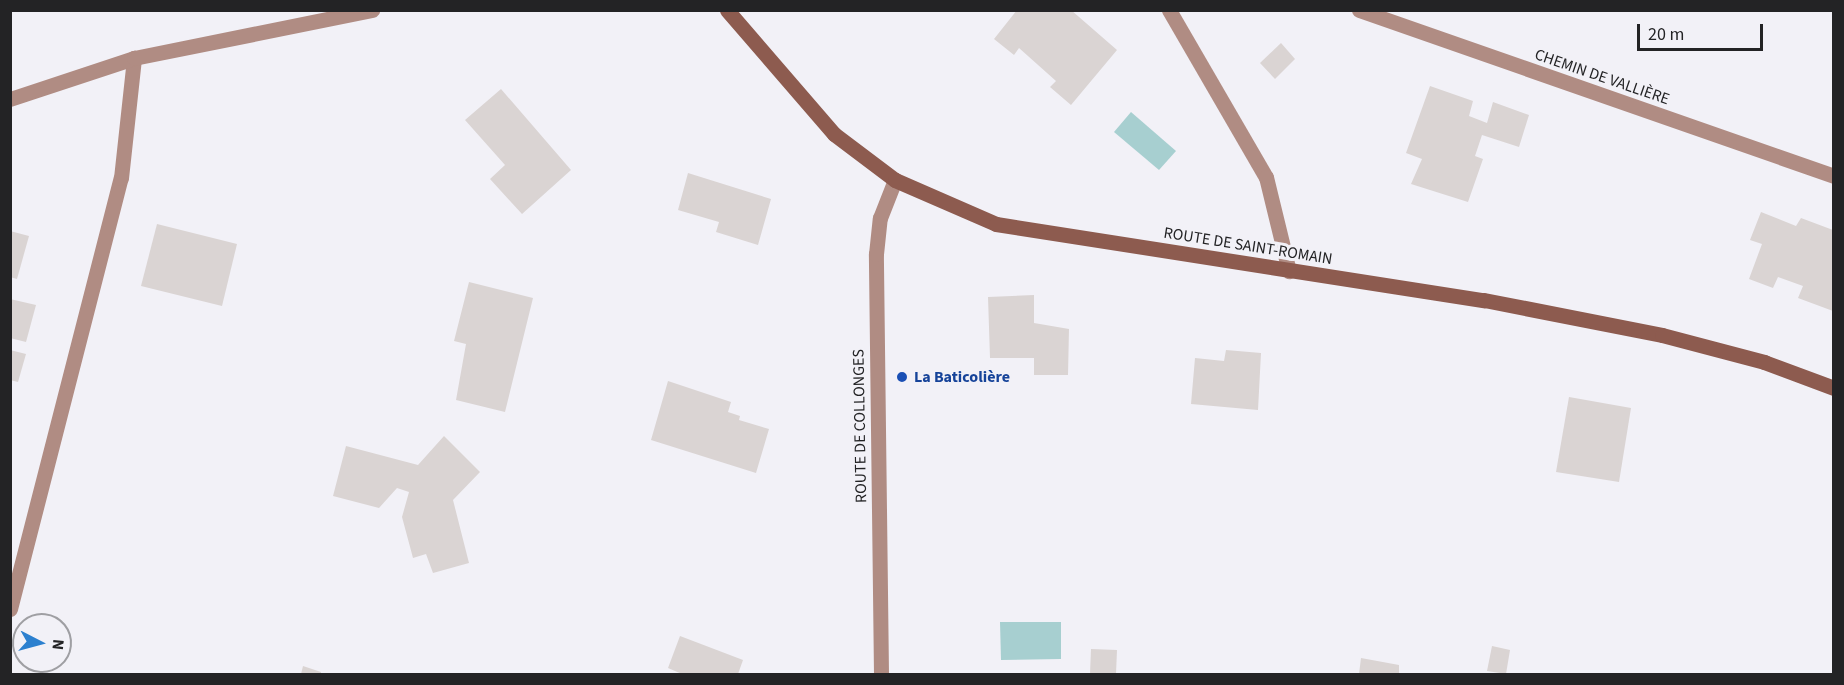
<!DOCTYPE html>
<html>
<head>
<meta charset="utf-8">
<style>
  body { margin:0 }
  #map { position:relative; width:1844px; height:685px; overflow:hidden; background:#f2f1f7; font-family:"Source Sans 3",sans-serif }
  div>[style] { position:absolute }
  .water>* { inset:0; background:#a7cfd0 }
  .building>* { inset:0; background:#dad4d3 }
  .service>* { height:15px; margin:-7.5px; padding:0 7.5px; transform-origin:7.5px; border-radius:7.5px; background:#b08c83 }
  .minor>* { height:15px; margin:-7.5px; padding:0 7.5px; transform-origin:7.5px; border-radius:7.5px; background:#b08c83 }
  .tertiary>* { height:15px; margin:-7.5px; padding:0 7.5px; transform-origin:7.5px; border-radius:7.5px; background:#b08c83 }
  .secondary>* { height:15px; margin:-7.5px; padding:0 7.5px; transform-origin:7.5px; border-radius:7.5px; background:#8d5b4f }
  .dots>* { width:16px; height:16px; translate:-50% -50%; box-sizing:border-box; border:3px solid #f2f1f7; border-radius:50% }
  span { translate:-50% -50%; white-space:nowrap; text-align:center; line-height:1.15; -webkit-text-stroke:6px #f2f1f7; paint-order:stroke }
  .street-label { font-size:16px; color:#232325 }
  .transit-label { font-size:16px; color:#164399; font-weight:700 }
  .left { translate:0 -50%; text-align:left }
  .frame { position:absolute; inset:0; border:12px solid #232325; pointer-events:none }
  .north { position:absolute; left:12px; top:613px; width:60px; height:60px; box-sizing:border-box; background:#f2f1f7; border:2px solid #9f9fa3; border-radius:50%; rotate:96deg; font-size:16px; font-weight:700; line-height:24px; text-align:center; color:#232325 }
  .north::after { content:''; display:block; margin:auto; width:21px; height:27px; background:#2c80cf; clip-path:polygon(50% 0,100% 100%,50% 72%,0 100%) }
  .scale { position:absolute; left:1637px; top:24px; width:126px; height:27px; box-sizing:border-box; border:3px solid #232325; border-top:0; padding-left:8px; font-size:18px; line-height:21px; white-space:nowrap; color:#232325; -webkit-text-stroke:4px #f2f1f7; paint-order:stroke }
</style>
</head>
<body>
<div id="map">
  <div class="water">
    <i style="clip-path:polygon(1131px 112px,1176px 151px,1159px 170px,1114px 132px)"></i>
    <i style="clip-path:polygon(1000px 622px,1061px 622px,1061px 659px,1001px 660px)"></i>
  </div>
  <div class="building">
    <i style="clip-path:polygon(1017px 10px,1071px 10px,1117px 50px,1071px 105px,1050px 87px,1056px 81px,1019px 48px,1014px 55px,994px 39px)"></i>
    <i style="clip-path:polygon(1281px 43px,1295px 59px,1275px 79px,1260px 63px)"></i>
    <i style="clip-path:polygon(1430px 86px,1473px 101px,1469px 116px,1487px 123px,1493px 102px,1529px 115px,1519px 147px,1482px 135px,1475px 156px,1483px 159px,1468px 202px,1411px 184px,1422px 159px,1406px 153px)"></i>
    <i style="clip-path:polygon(501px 89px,571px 170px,522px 214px,490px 179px,505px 165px,465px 120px)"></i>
    <i style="clip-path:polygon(688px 173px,771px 199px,758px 245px,716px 232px,719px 222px,678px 210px)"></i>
    <i style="clip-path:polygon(1761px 212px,1796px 226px,1801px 218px,1833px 230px,1833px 311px,1798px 298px,1803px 286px,1778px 277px,1773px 288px,1749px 279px,1762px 244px,1750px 240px)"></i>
    <i style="clip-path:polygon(157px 224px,237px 244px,222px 306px,141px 286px)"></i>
    <i style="clip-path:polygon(10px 231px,29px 236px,17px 279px,10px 277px)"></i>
    <i style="clip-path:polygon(469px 282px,533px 298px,505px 412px,456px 400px,466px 344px,454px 341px)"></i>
    <i style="clip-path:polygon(1034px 295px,1034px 323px,1069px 329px,1068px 375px,1034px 375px,1034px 358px,990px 358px,988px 297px)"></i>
    <i style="clip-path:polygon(10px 299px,36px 305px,26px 342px,10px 338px)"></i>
    <i style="clip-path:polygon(10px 350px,26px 354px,18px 382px,10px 380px)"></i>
    <i style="clip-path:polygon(1226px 350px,1261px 353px,1258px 410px,1191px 404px,1195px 358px,1224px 361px)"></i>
    <i style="clip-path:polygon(668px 381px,731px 402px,728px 412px,740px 416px,739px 420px,769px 429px,756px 473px,651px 440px)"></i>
    <i style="clip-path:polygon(1569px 397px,1631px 408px,1619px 482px,1556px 472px)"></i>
    <i style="clip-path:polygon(444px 436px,480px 472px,453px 500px,469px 563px,433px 573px,426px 554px,413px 558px,402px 517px,409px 492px,397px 488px,379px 508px,333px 496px,346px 446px,418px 465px)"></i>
    <i style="clip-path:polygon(680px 636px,743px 660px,738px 674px,682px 674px,668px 668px)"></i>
    <i style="clip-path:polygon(1492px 646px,1510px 650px,1506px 674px,1487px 671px)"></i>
    <i style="clip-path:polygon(1091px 649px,1117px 650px,1116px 674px,1090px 674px)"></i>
    <i style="clip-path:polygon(1361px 658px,1399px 665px,1399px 674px,1359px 674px)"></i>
    <i style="clip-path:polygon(303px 666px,321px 672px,321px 674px,301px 674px)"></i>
  </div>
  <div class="service">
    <i style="left:1169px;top:10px;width:193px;rotate:59.9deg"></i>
    <i style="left:1266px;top:177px;width:97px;rotate:76.3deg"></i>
    <i style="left:10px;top:609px;width:445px;rotate:-75.6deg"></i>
    <i style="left:121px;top:178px;width:121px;rotate:-83.8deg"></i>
  </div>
  <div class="minor">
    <i style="left:1359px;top:10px;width:503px;rotate:19.26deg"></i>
    <i style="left:10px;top:99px;width:131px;rotate:-18.3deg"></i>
    <i style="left:134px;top:58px;width:243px;rotate:-11.4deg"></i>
  </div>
  <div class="tertiary">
    <i style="left:881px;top:674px;width:420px;rotate:-90.7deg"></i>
    <i style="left:876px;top:254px;width:36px;rotate:-84deg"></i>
    <i style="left:880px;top:218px;width:41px;rotate:-68.5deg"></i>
  </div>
  <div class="secondary">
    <i style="left:727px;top:10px;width:164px;rotate:49.2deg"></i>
    <i style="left:834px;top:134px;width:76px;rotate:37deg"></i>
    <i style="left:895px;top:180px;width:110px;rotate:23.5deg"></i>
    <i style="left:996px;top:224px;width:494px;rotate:8.9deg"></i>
    <i style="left:1484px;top:300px;width:181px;rotate:11.1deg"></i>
    <i style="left:1662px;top:335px;width:106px;rotate:14.8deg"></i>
    <i style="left:1764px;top:362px;width:75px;rotate:20.4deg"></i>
  </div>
  <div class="dots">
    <i style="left:902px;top:377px;background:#1a4fb4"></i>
  </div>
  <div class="street-label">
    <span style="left:1602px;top:77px;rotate:19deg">CHEMIN DE VALLIÈRE</span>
    <span style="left:1248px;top:246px;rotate:9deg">ROUTE DE SAINT-ROMAIN</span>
    <span style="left:860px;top:426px;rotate:-91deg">ROUTE DE COLLONGES</span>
  </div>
  <div class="transit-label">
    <span class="left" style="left:914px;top:377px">La Baticolière</span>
  </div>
  <div class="frame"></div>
  <div class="north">N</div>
  <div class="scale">20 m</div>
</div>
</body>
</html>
